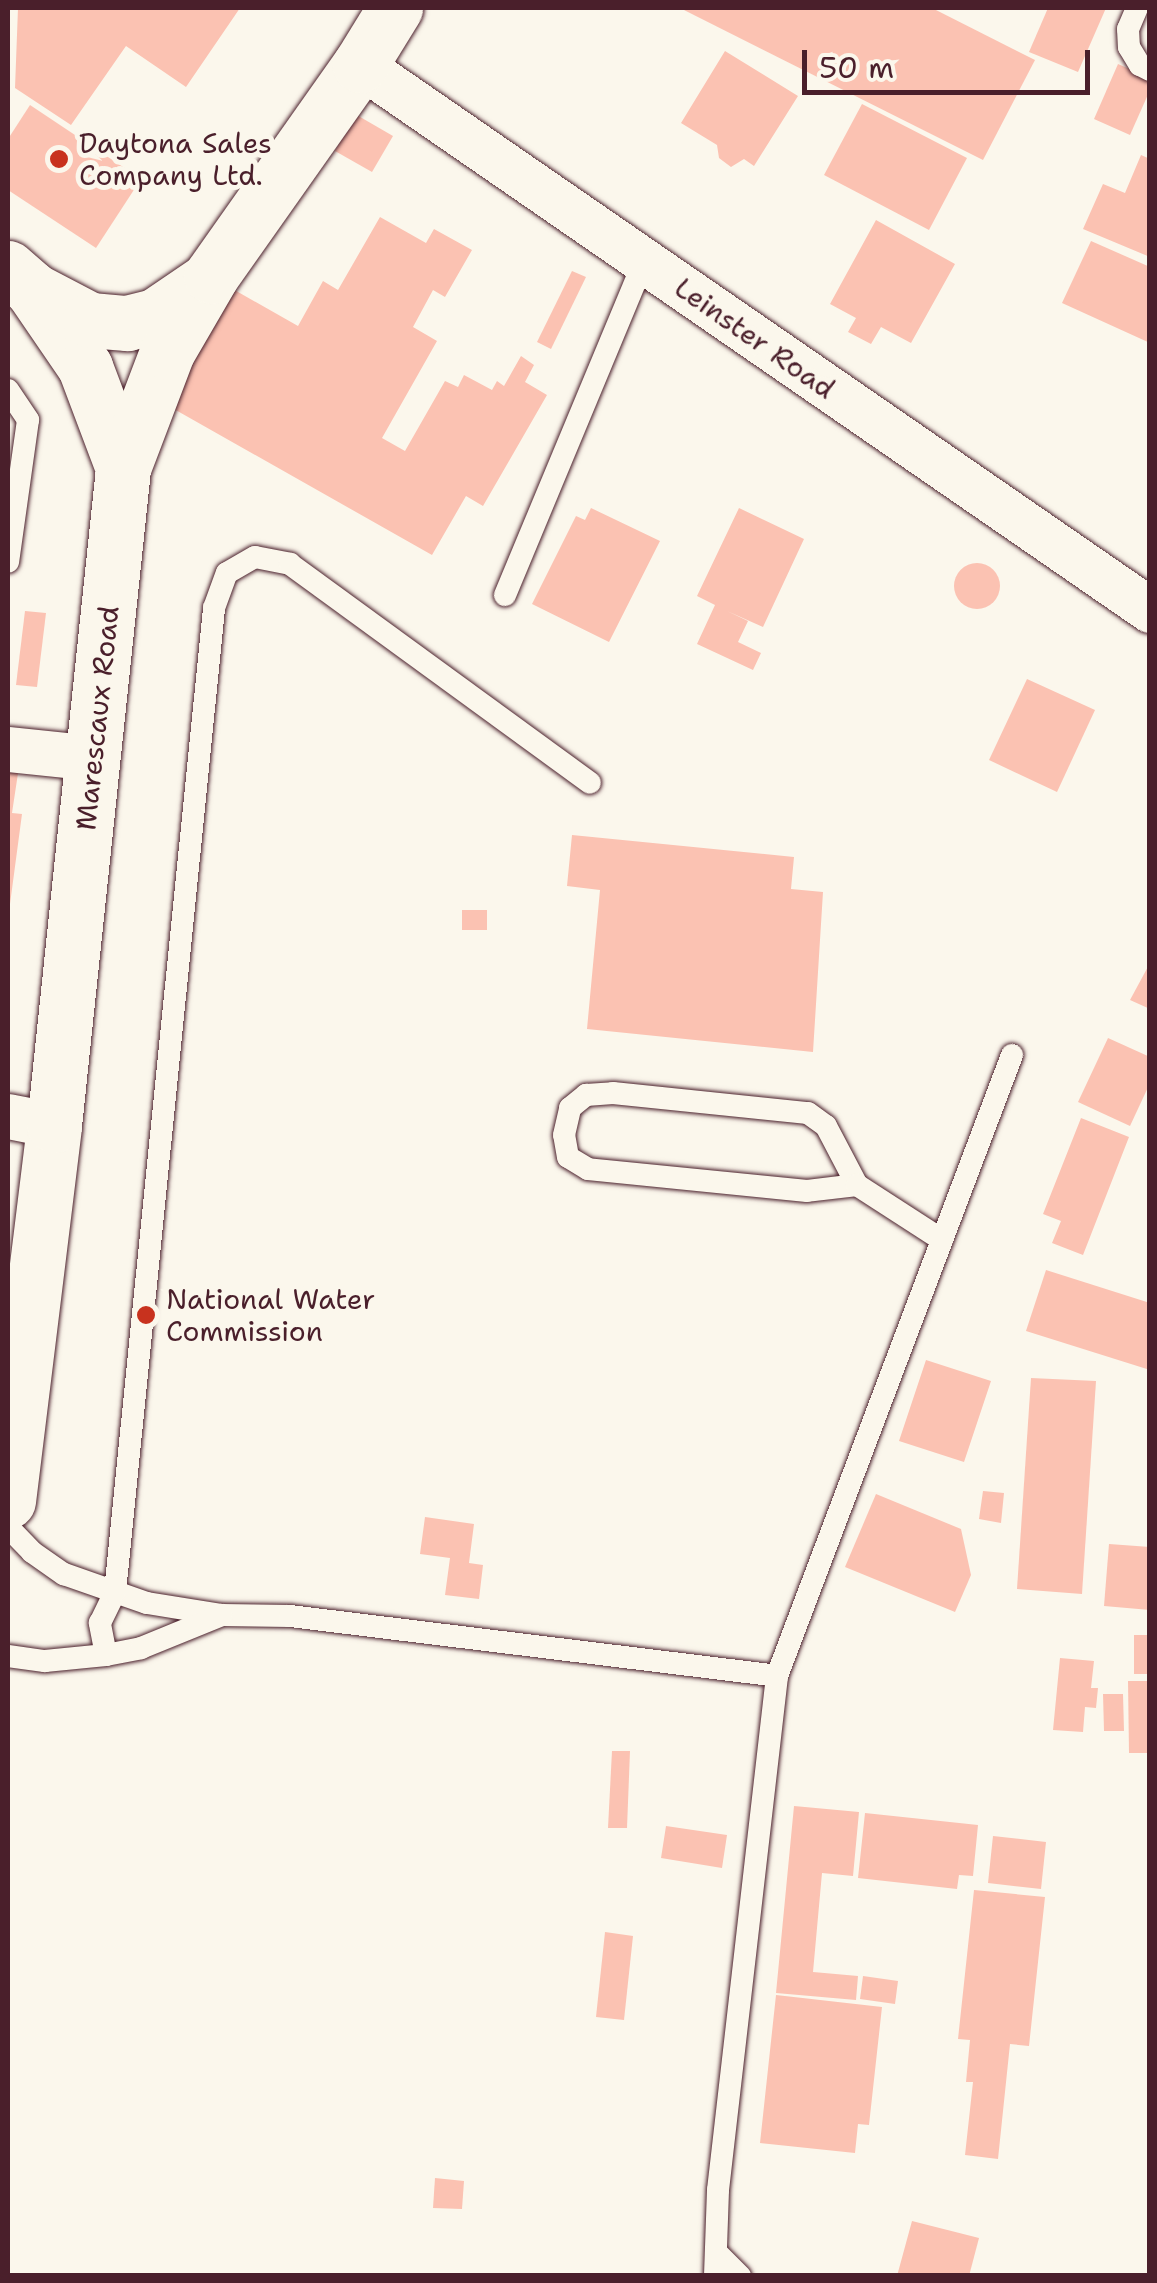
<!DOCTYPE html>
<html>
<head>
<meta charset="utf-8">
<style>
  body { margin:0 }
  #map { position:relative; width:1157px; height:2283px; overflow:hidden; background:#fbf7ec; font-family:"Shantell Sans",sans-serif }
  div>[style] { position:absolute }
  .building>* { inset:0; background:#fbc2b2 }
  .round { border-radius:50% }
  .roads { filter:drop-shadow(0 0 2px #4a1f2b) drop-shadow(0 0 2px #4a1f2b) }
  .lane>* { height:22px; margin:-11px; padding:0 11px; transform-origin:11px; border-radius:11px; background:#fbf7ec }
  .street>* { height:45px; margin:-22.5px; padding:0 22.5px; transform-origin:22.5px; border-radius:22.5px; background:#fbf7ec }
  .secondary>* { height:55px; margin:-27.5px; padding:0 27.5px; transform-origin:27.5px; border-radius:27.5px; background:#fbf7ec }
  .dots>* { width:28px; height:28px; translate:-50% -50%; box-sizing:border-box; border:5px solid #fbf7ec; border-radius:50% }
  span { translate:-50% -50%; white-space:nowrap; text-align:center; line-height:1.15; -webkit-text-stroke:10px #fbf7ec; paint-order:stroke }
  .poi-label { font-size:28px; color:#4a1f2b }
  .left { translate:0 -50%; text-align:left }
  .street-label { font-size:28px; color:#4a1f2b }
  .frame { position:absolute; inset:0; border:10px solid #4a1f2b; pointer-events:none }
  .scale { position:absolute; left:802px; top:50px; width:288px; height:45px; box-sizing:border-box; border:5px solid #4a1f2b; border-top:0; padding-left:12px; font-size:30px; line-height:35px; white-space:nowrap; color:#4a1f2b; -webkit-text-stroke:8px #fbf7ec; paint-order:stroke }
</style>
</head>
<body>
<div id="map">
  <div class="building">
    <i style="clip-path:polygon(18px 8px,240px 8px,186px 87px,126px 46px,71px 125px,15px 88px)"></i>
    <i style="clip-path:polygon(680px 8px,932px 8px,1035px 60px,983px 160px)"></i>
    <i style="clip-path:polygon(1048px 8px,1106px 8px,1078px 72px,1029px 52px)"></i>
    <i style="clip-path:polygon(725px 51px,798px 96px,754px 166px,744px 159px,731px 167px,719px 158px,717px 145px,681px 123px)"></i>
    <i style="clip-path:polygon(1118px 64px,1150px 78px,1150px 90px,1130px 135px,1094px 119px)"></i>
    <i style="clip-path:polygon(862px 104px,967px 158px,929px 230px,824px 175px)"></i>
    <i style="clip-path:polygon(30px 105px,141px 179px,96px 248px,8px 190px,8px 139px)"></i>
    <i style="clip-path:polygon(355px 114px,393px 136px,372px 172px,335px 151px)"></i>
    <i style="clip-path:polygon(1141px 155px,1150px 159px,1150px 257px,1083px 229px,1103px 184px,1125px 193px)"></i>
    <i style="clip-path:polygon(380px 217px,426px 243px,434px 229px,472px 250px,445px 297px,433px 290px,413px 327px,437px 341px,382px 438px,405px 451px,445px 381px,458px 387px,464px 375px,492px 390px,497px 381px,504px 386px,521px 356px,534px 365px,525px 382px,547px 395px,483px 506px,466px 496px,432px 555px,158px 400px,224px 284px,298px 326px,323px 281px,338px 290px)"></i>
    <i style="clip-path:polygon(876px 220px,955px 264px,911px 343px,881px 327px,871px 344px,848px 332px,856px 318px,830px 304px)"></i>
    <i style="clip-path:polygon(1091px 241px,1150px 267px,1150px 343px,1062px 303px)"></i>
    <i style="clip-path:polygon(572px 271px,586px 277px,551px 349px,537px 342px)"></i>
    <i style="clip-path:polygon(591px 508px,660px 541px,609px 642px,532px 604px,576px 516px,585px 520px)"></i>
    <i style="clip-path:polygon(739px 508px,804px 539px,763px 627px,727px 611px,748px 621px,738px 642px,761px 653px,753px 670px,697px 644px,715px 605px,697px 596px)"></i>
    <i class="round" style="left:954px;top:563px;width:46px;height:46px"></i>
    <i style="clip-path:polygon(25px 611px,46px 613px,37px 687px,16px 685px)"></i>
    <i style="clip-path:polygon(1027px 679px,1095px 710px,1057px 792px,989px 760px)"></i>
    <i style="clip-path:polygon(8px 758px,20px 760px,12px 813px,22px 814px,10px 904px)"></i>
    <i style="clip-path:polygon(572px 835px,794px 857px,791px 889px,823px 892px,813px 1052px,587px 1029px,600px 890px,567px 886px)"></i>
    <i style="clip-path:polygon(462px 910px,487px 910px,487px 930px,462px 930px)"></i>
    <i style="clip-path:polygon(1150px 963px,1150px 1009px,1130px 1000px)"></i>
    <i style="clip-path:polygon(1108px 1038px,1150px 1057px,1150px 1083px,1130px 1126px,1078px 1102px)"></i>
    <i style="clip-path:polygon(1081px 1118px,1129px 1137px,1083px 1255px,1052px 1243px,1061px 1221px,1043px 1214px)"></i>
    <i style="clip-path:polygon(1046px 1270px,1150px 1303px,1150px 1370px,1026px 1331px)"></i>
    <i style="clip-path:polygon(926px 1360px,991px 1381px,964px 1462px,899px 1441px)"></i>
    <i style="clip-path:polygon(1031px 1378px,1096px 1381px,1082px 1594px,1017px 1589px)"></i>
    <i style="clip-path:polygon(983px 1491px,1004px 1493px,1001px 1523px,979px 1519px)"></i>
    <i style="clip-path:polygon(876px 1494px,961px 1529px,971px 1575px,955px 1612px,845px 1567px)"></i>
    <i style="clip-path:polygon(425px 1517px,474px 1524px,469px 1563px,483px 1565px,479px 1599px,445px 1595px,450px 1558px,420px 1554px)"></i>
    <i style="clip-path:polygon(1109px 1544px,1150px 1547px,1150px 1610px,1104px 1606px)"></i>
    <i style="clip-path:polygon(1134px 1635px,1150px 1635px,1150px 1674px,1134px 1674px)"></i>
    <i style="clip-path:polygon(1060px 1658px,1094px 1661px,1091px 1688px,1098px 1688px,1096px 1708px,1085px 1707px,1083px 1732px,1053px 1730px)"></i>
    <i style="clip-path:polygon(1128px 1681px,1150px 1681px,1150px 1753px,1129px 1753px)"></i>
    <i style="clip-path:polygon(1103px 1694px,1123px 1694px,1124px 1731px,1104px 1731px)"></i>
    <i style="clip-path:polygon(612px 1751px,630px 1751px,627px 1828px,608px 1828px)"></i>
    <i style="clip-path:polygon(794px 1806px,859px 1812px,853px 1876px,822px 1873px,813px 1972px,858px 1976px,856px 2000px,776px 1993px)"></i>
    <i style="clip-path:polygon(865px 1813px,978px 1825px,973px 1876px,959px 1875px,957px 1889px,858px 1878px)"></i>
    <i style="clip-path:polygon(666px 1826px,727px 1835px,722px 1868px,661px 1858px)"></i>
    <i style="clip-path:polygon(993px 1836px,1046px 1842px,1041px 1889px,988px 1883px)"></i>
    <i style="clip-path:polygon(974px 1890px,1045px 1897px,1029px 2046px,1010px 2044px,998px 2159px,965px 2155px,973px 2082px,966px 2082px,970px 2040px,958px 2039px)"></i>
    <i style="clip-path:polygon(605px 1932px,633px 1936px,624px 2020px,596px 2017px)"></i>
    <i style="clip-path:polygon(863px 1976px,898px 1981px,895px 2004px,860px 1999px)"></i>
    <i style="clip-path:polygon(776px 1995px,882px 2007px,869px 2125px,858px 2124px,855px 2153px,760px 2143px)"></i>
    <i style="clip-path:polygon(435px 2178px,464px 2181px,462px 2209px,433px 2208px)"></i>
    <i style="clip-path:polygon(912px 2221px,979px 2238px,969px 2276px,897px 2276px)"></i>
  </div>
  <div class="roads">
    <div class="lane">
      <i style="left:1137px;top:8px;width:23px;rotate:113deg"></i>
      <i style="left:1128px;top:29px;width:18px;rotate:87deg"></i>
      <i style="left:1129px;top:47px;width:21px;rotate:59deg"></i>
      <i style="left:1140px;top:65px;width:11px;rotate:27deg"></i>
      <i style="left:8px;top:390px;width:36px;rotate:56deg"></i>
      <i style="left:28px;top:420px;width:143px;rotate:98deg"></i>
      <i style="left:505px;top:595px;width:362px;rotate:-67.4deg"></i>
      <i style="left:857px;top:1185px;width:50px;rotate:173.2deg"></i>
      <i style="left:807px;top:1191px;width:220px;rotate:-174.3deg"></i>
      <i style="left:588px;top:1169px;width:23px;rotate:-149deg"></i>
      <i style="left:568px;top:1157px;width:22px;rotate:-100deg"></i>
      <i style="left:564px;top:1135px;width:28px;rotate:-77deg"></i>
      <i style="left:570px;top:1108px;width:21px;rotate:-39deg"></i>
      <i style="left:586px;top:1095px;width:27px;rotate:-4deg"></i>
      <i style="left:613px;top:1093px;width:196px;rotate:5.9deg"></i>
      <i style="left:808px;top:1113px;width:22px;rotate:36deg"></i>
      <i style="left:826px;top:1126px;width:67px;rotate:62.3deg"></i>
      <i style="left:857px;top:1185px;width:101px;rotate:32.9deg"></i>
      <i style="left:8px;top:1527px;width:35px;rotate:46deg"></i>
      <i style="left:32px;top:1552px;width:39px;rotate:35deg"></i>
      <i style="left:64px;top:1574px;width:88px;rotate:19.3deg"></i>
      <i style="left:147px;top:1603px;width:76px;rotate:9.1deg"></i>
      <i style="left:222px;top:1615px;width:68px;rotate:0.8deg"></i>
      <i style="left:290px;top:1616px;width:491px;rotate:7deg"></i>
      <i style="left:106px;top:1655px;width:33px;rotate:-101deg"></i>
      <i style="left:100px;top:1623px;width:34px;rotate:-64deg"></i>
      <i style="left:115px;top:1592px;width:989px;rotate:-84.25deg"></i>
      <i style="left:214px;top:608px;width:37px;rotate:-70deg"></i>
      <i style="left:227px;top:573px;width:32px;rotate:-30deg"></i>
      <i style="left:255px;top:557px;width:36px;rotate:11deg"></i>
      <i style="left:290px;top:564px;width:371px;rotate:36.1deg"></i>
      <i style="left:8px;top:1656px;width:37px;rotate:8deg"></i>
      <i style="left:45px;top:1661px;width:61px;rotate:-5.6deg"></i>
      <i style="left:106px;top:1655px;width:36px;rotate:-11deg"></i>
      <i style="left:141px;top:1648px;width:87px;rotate:-22.2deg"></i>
      <i style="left:716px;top:2252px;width:34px;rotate:45deg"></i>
      <i style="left:715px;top:2276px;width:86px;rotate:-88deg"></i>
      <i style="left:718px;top:2190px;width:517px;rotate:-83.45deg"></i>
      <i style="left:777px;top:1676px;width:664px;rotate:-69.27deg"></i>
    </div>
    <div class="street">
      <i style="left:360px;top:65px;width:960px;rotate:34.6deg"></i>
      <i style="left:8px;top:749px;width:85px;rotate:6deg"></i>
      <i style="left:8px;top:1116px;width:47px;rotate:11.1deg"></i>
    </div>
    <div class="secondary">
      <i style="left:8px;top:268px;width:30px;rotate:41deg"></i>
      <i style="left:31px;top:288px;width:96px;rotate:55.6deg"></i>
      <i style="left:85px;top:367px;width:108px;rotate:69.4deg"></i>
      <i style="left:31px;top:289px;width:67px;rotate:27.7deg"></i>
      <i style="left:90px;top:320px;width:37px;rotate:5deg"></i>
      <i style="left:127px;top:323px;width:29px;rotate:-14deg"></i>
      <i style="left:155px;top:316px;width:60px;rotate:-34.2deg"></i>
      <i style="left:8px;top:1501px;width:379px;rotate:-83deg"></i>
      <i style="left:54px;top:1125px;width:661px;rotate:-84deg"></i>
      <i style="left:123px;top:468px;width:124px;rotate:-69.2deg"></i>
      <i style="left:167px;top:352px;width:88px;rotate:-59.9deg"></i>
      <i style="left:211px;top:276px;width:258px;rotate:-54.8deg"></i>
      <i style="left:360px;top:65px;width:67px;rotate:-58.4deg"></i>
    </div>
  </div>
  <div class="dots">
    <i style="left:59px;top:159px;background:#c8321e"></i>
    <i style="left:146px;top:1315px;background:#c8321e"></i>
  </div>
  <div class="poi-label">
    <span class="left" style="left:79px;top:159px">Daytona Sales<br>Company Ltd.</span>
    <span class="left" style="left:166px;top:1315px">National Water<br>Commission</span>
  </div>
  <div class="street-label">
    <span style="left:755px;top:338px;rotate:35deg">Leinster Road</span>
    <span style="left:97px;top:718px;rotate:-84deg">Marescaux Road</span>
  </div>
  <div class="frame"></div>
  <div class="scale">50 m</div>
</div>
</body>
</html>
